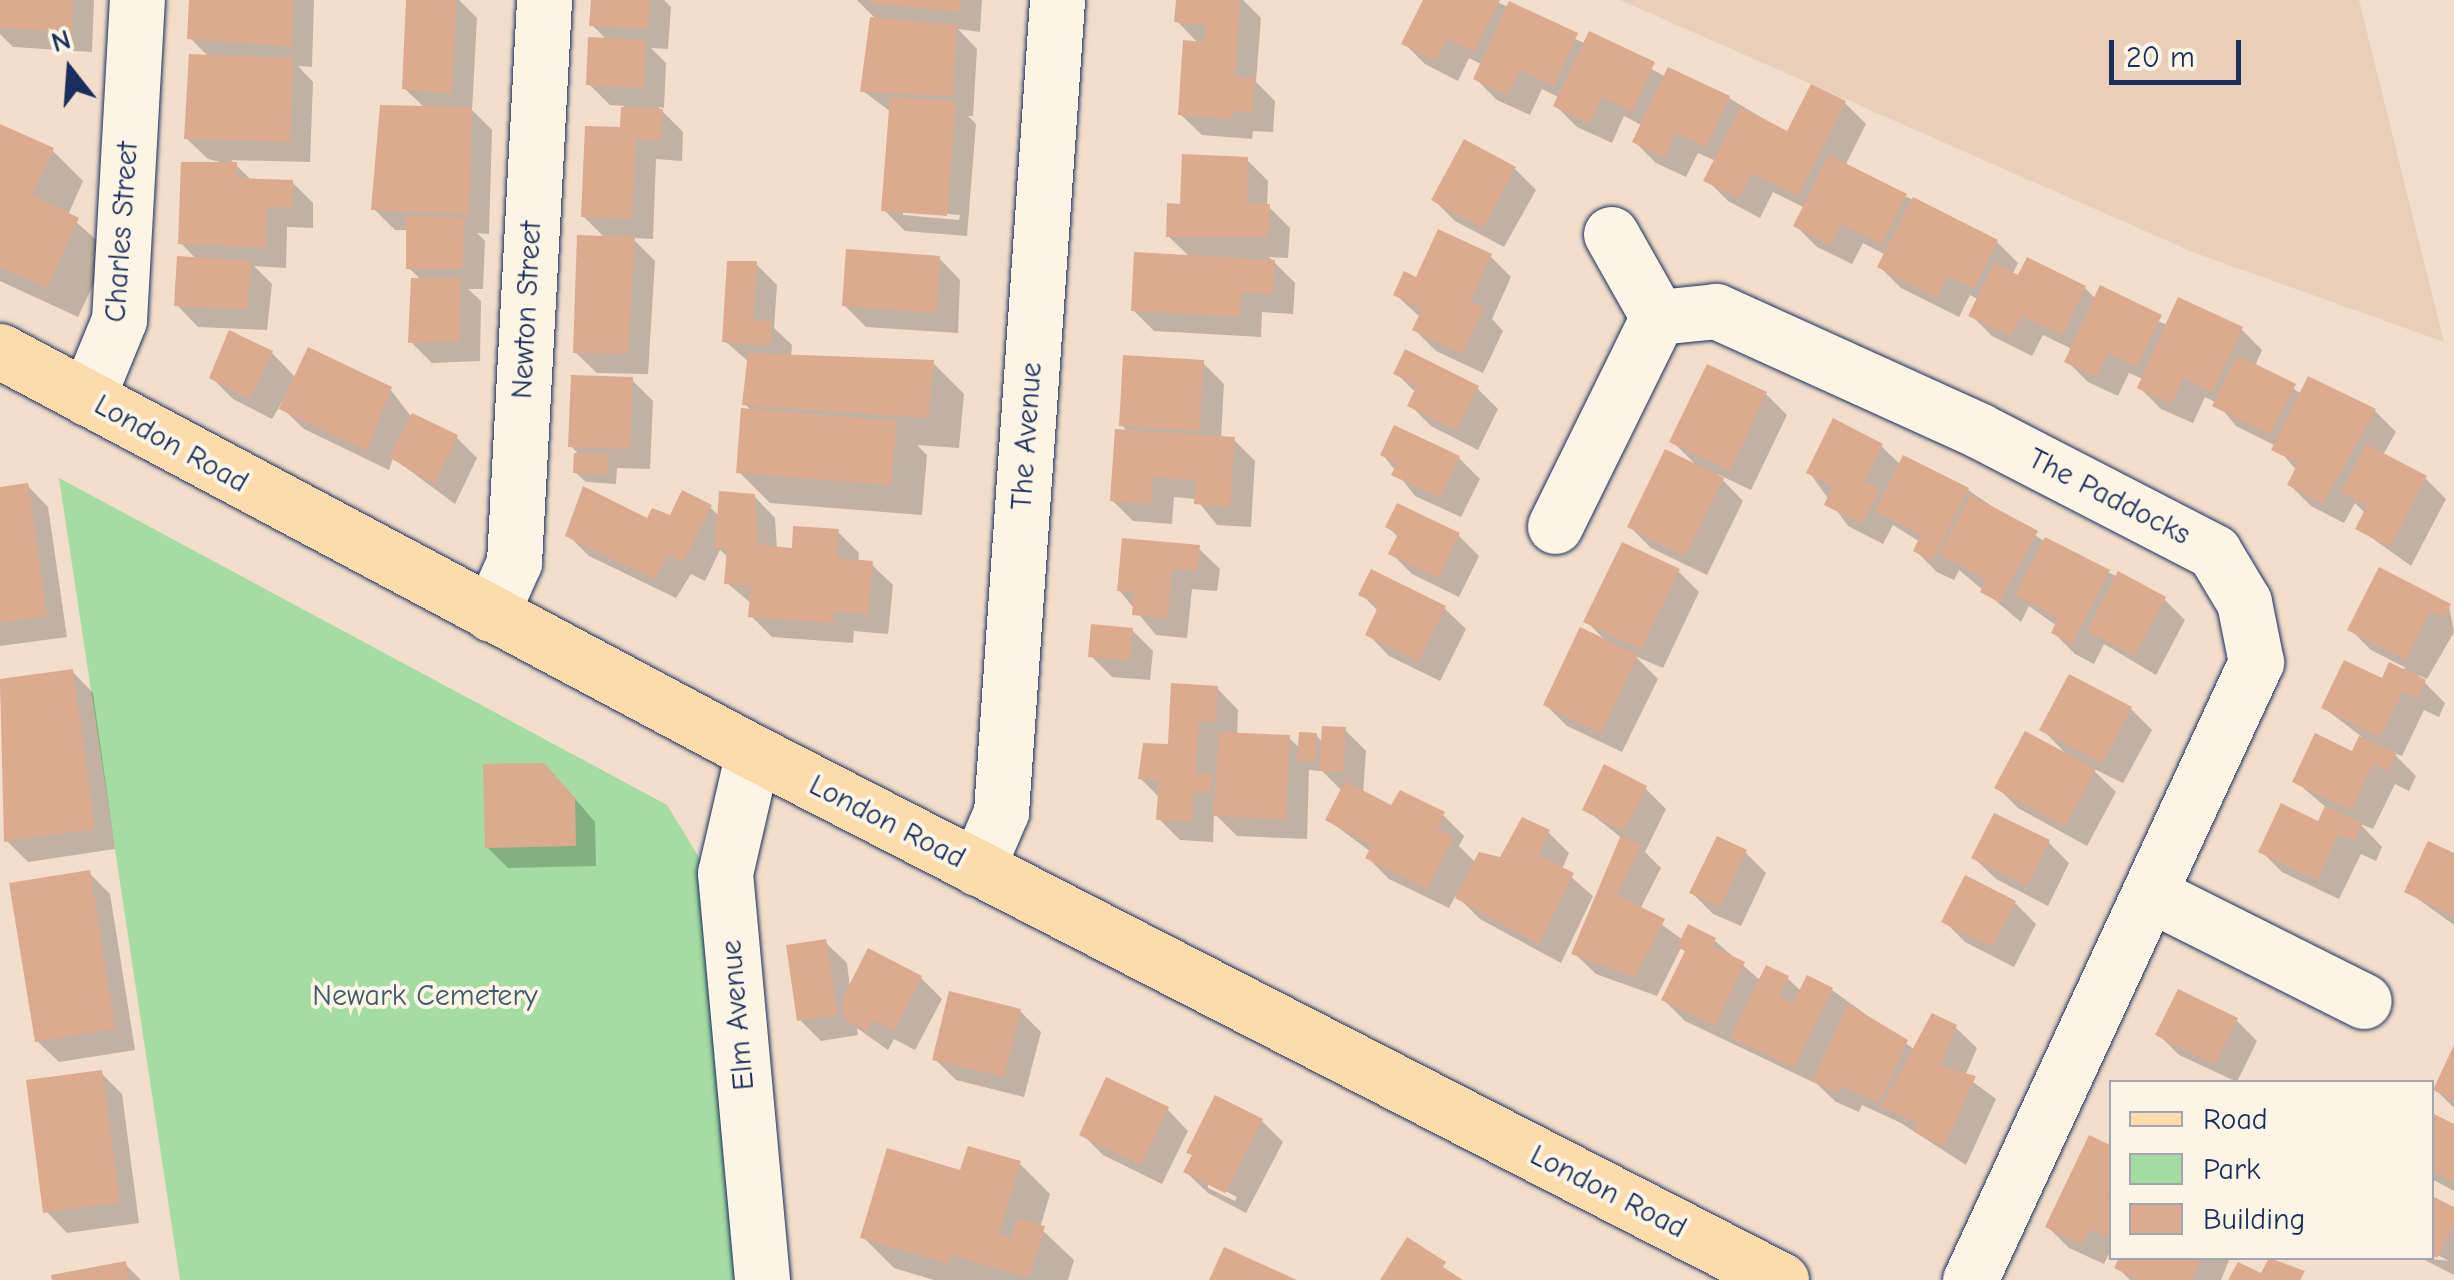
<!DOCTYPE html>
<html>
<head>
<meta charset="utf-8">
<style>
  body { margin:0 }
  #map { position:relative; width:2454px; height:1280px; overflow:hidden; background:#f2decb; font-family:"Comic Neue",sans-serif }
  div>[style] { position:absolute }
  .built>* { inset:0; background:#ebceb9 }
  .green>* { inset:0; background:#a4dca1 }
  .shadow>* { inset:0; background:#0003 }
  .building>* { inset:0; background:#dcaa8f }
  .roads { filter:drop-shadow(0 0 2px #1b2f5e) drop-shadow(0 0 2px #1b2f5e) }
  .minor>* { height:55px; margin:-27.5px; padding:0 27.5px; transform-origin:27.5px; border-radius:27.5px; background:#fcf5e5 }
  .major>* { height:55px; margin:-27.5px; padding:0 27.5px; transform-origin:27.5px; border-radius:27.5px; background:#fcdcac }
  span { translate:-50% -50%; white-space:nowrap; text-align:center; line-height:1.15; -webkit-text-stroke:8px #fcf5e5; paint-order:stroke }
  .street-label { font-size:30px; color:#1b2f5e }
  .park-label { font-size:30px; color:#3d5a6f }
  .legend { position:absolute; left:2109px; top:1080px; width:325px; height:180px; box-sizing:border-box; background:#fcf5e5; border:2px solid #a2a6af; margin:0; padding:12px 18px; list-style:none; font-size:30px; color:#1b2f5e }
  .legend li { display:flex; align-items:center; gap:20px; height:50px }
  .legend b { width:50px; border:2px solid #a2a6af }
  .north { position:absolute; left:20px; top:20px; width:100px; height:100px; -webkit-text-stroke:8px #fcf5e5; paint-order:stroke; rotate:343deg; font-size:28px; font-weight:700; line-height:40px; text-align:center; color:#1b2f5e }
  .north::after { content:''; display:block; margin:auto; width:35px; height:45px; background:#1b2f5e; clip-path:polygon(50% 0,100% 100%,50% 72%,0 100%) }
  .scale { position:absolute; left:2109px; top:40px; width:132px; height:45px; box-sizing:border-box; border:5px solid #1b2f5e; border-top:0; padding-left:12px; font-size:30px; line-height:35px; white-space:nowrap; color:#1b2f5e; -webkit-text-stroke:8px #fcf5e5; paint-order:stroke }
</style>
</head>
<body>
<div id="map">
  <div class="built">
    <i style="clip-path:polygon(1620px 0,2359px 0,2444px 342px,2195px 253px)"></i>
  </div>
  <div class="green">
    <i style="clip-path:polygon(59px 478px,667px 805px,700px 859px,738px 1280px,180px 1280px)"></i>
  </div>
  <div class="shadow">
    <i style="clip-path:polygon(0 0,94px 0,92px 52px,13px 47px,0 34px)"></i>
    <i style="clip-path:polygon(191px 0,314px 0,312px 67px,298px 66px,313px 82px,310px 162px,231px 160px,252px 181px,292px 182px,313px 203px,313px 228px,287px 227px,286px 268px,254px 266px,272px 284px,267px 330px,198px 327px,177px 305px,197px 260px,181px 243px,229px 164px,208px 159px,186px 138px,209px 57px,190px 38px)"></i>
    <i style="clip-path:polygon(408px 0,459px 0,477px 18px,472px 110px,492px 130px,489px 234px,477px 233px,485px 241px,483px 289px,468px 289px,481px 301px,480px 361px,432px 363px,411px 342px,421px 280px,409px 268px,408px 230px,395px 230px,374px 209px,425px 108px,404px 88px)"></i>
    <i style="clip-path:polygon(594px 0,672px 0,664px 0,671px 7px,668px 49px,651px 48px,666px 63px,664px 108px,658px 107px,683px 132px,682px 161px,656px 159px,653px 239px,632px 238px,655px 261px,648px 374px,597px 373px,575px 352px,606px 239px,583px 216px,622px 130px,624px 106px,610px 105px,589px 84px,608px 41px,592px 25px)"></i>
    <i style="clip-path:polygon(evenodd,857px 0,982px 0,980px 32px,958px 29px,977px 49px,973px 116px,968px 116px,976px 124px,967px 236px,905px 231px,884px 210px,891px 112px,863px 91px,877px 20px,857px 0,903px 210px,960px 215px,959px 220px,903px 215px,903px 210px)"></i>
    <i style="clip-path:polygon(1178px 0,1243px 0,1261px 18px,1256px 82px,1275px 101px,1273px 132px,1253px 131px,1252px 139px,1202px 135px,1180px 114px,1199px 44px,1177px 21px)"></i>
    <i style="clip-path:polygon(1425px 0,1493px 0,1586px 44px,1590px 35px,1666px 77px,1729px 98px,1788px 134px,1845px 103px,1866px 124px,1845px 166px,1997px 242px,2018px 263px,2012px 275px,2085px 288px,2096px 299px,2168px 325px,2241px 329px,2262px 350px,2255px 366px,2302px 394px,2375px 411px,2396px 432px,2383px 455px,2425px 478px,2446px 499px,2411px 566px,2358px 528px,2366px 514px,2355px 503px,2344px 523px,2311px 506px,2290px 485px,2297px 471px,2276px 446px,2236px 426px,2217px 403px,2205px 397px,2193px 423px,2161px 409px,2140px 388px,2143px 379px,2129px 373px,2118px 396px,2088px 382px,2067px 361px,2072px 349px,2043px 335px,2032px 356px,1992px 336px,1971px 315px,1979px 300px,1970px 295px,1959px 317px,1901px 288px,1880px 267px,1886px 255px,1863px 243px,1852px 264px,1817px 247px,1796px 226px,1805px 208px,1773px 192px,1760px 218px,1728px 201px,1707px 180px,1716px 161px,1698px 153px,1686px 177px,1656px 163px,1635px 142px,1643px 126px,1624px 116px,1612px 143px,1577px 127px,1556px 106px,1560px 98px,1542px 89px,1530px 115px,1497px 100px,1476px 79px,1483px 65px,1469px 58px,1458px 81px,1425px 64px,1404px 43px)"></i>
    <i style="clip-path:polygon(0 126px,52px 150px,83px 181px,68px 215px,109px 251px,78px 317px,0 281px)"></i>
    <i style="clip-path:polygon(1247px 160px,1268px 181px,1267px 205px,1290px 228px,1288px 258px,1269px 257px,1295px 283px,1293px 314px,1262px 312px,1261px 337px,1154px 331px,1133px 310px,1190px 257px,1168px 236px,1183px 206px)"></i>
    <i style="clip-path:polygon(1515px 169px,1536px 190px,1504px 247px,1455px 221px,1434px 200px)"></i>
    <i style="clip-path:polygon(1490px 256px,1511px 277px,1492px 319px,1503px 331px,1483px 373px,1436px 351px,1415px 330px,1421px 318px,1396px 295px)"></i>
    <i style="clip-path:polygon(939px 258px,960px 280px,958px 333px,866px 327px,845px 306px)"></i>
    <i style="clip-path:polygon(756px 264px,777px 285px,774px 328px,792px 345px,791px 357px,933px 363px,964px 394px,959px 448px,917px 445px,927px 455px,922px 515px,770px 503px,739px 472px,752px 411px,745px 404px,750px 363px,725px 341px)"></i>
    <i style="clip-path:polygon(272px 353px,296px 378px,390px 389px,410px 415px,456px 437px,477px 458px,455px 504px,393px 458px,389px 470px,304px 429px,282px 408px,293px 384px,272px 419px,233px 399px,212px 378px)"></i>
    <i style="clip-path:polygon(1203px 363px,1224px 384px,1221px 439px,1234px 440px,1255px 461px,1251px 527px,1217px 525px,1196px 499px,1174px 497px,1172px 524px,1133px 521px,1112px 500px,1129px 433px,1122px 425px)"></i>
    <i style="clip-path:polygon(1396px 373px,1477px 388px,1498px 409px,1478px 450px,1431px 426px,1410px 405px,1416px 393px)"></i>
    <i style="clip-path:polygon(632px 380px,653px 401px,650px 469px,617px 468px,616px 484px,586px 482px,575px 472px,580px 456px,571px 446px)"></i>
    <i style="clip-path:polygon(1766px 394px,1787px 415px,1751px 490px,1717px 474px,1743px 501px,1707px 575px,1651px 548px,1630px 527px,1698px 467px,1672px 441px)"></i>
    <i style="clip-path:polygon(1881px 446px,1901px 465px,1968px 490px,2045px 542px,2164px 599px,2185px 620px,2156px 675px,2104px 644px,2094px 664px,2075px 654px,2054px 633px,2057px 626px,2029px 606px,2021px 622px,1959px 570px,1954px 580px,1937px 572px,1916px 551px,1920px 542px,1893px 525px,1883px 544px,1848px 526px,1809px 472px)"></i>
    <i style="clip-path:polygon(1383px 455px,1459px 458px,1480px 479px,1461px 517px,1415px 496px)"></i>
    <i style="clip-path:polygon(27px 485px,48px 507px,67px 637px,0 646px,0 489px)"></i>
    <i style="clip-path:polygon(584px 489px,648px 521px,710px 507px,720px 517px,754px 496px,775px 518px,777px 549px,794px 550px,838px 532px,859px 553px,858px 563px,871px 564px,893px 585px,888px 634px,854px 631px,853px 643px,772px 637px,751px 616px,752px 604px,727px 583px,729px 558px,720px 550px,705px 581px,691px 574px,676px 598px,589px 556px,568px 535px)"></i>
    <i style="clip-path:polygon(1388px 527px,1458px 535px,1479px 556px,1459px 597px,1412px 574px,1391px 553px,1399px 538px)"></i>
    <i style="clip-path:polygon(1198px 548px,1220px 569px,1217px 591px,1192px 589px,1187px 638px,1156px 635px,1119px 590px)"></i>
    <i style="clip-path:polygon(1678px 571px,1699px 592px,1663px 668px,1635px 656px,1658px 679px,1622px 752px,1567px 726px,1546px 705px,1608px 643px,1586px 621px)"></i>
    <i style="clip-path:polygon(1361px 594px,1444px 608px,1466px 629px,1440px 681px,1389px 656px,1368px 634px,1379px 612px)"></i>
    <i style="clip-path:polygon(2449px 606px,2454px 632px,2427px 679px,2417px 675px,2445px 703px,2439px 717px,2424px 710px,2402px 756px,2392px 752px,2416px 776px,2409px 791px,2395px 784px,2373px 829px,2360px 824px,2382px 847px,2376px 861px,2361px 854px,2339px 899px,2282px 872px,2261px 851px,2319px 824px,2327px 808px,2295px 781px,2353px 754px,2362px 737px,2324px 708px,2406px 668px,2371px 650px,2350px 629px)"></i>
    <i style="clip-path:polygon(1132px 630px,1153px 651px,1150px 680px,1112px 677px,1091px 656px)"></i>
    <i style="clip-path:polygon(72px 671px,93px 693px,115px 849px,28px 862px,7px 841px,0 681px)"></i>
    <i style="clip-path:polygon(1217px 688px,1238px 710px,1237px 736px,1289px 738px,1301px 749px,1316px 735px,1323px 743px,1345px 730px,1366px 751px,1363px 794px,1393px 808px,1443px 815px,1464px 836px,1459px 846px,1476px 863px,1501px 860px,1548px 832px,1569px 853px,1562px 869px,1593px 896px,1561px 963px,1480px 919px,1456px 895px,1449px 908px,1389px 879px,1368px 858px,1371px 852px,1328px 820px,1342px 791px,1322px 771px,1309px 770px,1307px 839px,1237px 836px,1214px 813px,1213px 842px,1180px 840px,1159px 819px,1160px 798px,1140px 778px)"></i>
    <i style="clip-path:polygon(2131px 709px,2152px 730px,2123px 783px,2090px 767px,2116px 792px,2087px 846px,2018px 808px,1997px 787px,2067px 755px,2042px 729px)"></i>
    <i style="clip-path:polygon(565px 787px,595px 822px,596px 866px,508px 868px,487px 847px)"></i>
    <i style="clip-path:polygon(1645px 788px,1666px 809px,1645px 852px,1661px 868px,1640px 909px,1683px 940px,1714px 940px,1761px 981px,1787px 978px,1802px 992px,1832px 990px,1915px 1050px,1955px 1027px,1977px 1048px,1965px 1076px,1996px 1099px,1966px 1165px,1901px 1123px,1862px 1105px,1859px 1112px,1836px 1102px,1817px 1084px,1685px 1021px,1664px 1000px,1687px 953px,1681px 948px,1657px 996px,1596px 974px,1574px 953px,1623px 839px,1585px 809px)"></i>
    <i style="clip-path:polygon(2048px 842px,2069px 863px,2048px 906px,1996px 879px,1974px 858px)"></i>
    <i style="clip-path:polygon(1745px 852px,1766px 873px,1741px 926px,1713px 914px,1692px 893px)"></i>
    <i style="clip-path:polygon(2454px 856px,2454px 925px,2407px 891px)"></i>
    <i style="clip-path:polygon(89px 873px,110px 894px,135px 1050px,59px 1062px,37px 1041px)"></i>
    <i style="clip-path:polygon(2015px 903px,2036px 924px,2014px 967px,1965px 942px,1944px 921px)"></i>
    <i style="clip-path:polygon(825px 942px,847px 963px,850px 988px,921px 978px,942px 999px,915px 1050px,894px 1039px,888px 1050px,857px 1028px,858px 1035px,821px 1041px,800px 1020px)"></i>
    <i style="clip-path:polygon(1020px 1011px,1041px 1032px,1024px 1097px,956px 1080px,935px 1059px)"></i>
    <i style="clip-path:polygon(2236px 1020px,2257px 1041px,2237px 1082px,2179px 1055px,2158px 1034px)"></i>
    <i style="clip-path:polygon(2454px 1051px,2454px 1108px,2436px 1090px)"></i>
    <i style="clip-path:polygon(101px 1073px,122px 1094px,139px 1223px,67px 1233px,46px 1211px)"></i>
    <i style="clip-path:polygon(1167px 1109px,1188px 1131px,1162px 1184px,1103px 1155px,1082px 1134px)"></i>
    <i style="clip-path:polygon(2435px 1117px,2454px 1127px,2454px 1191px,2432px 1179px)"></i>
    <i style="clip-path:polygon(evenodd,1262px 1121px,1283px 1142px,1246px 1213px,1208px 1193px,1186px 1172px,1194px 1157px,1189px 1152px,1262px 1121px,1208px 1182px,1237px 1197px,1235px 1201px,1208px 1188px,1208px 1182px)"></i>
    <i style="clip-path:polygon(2112px 1149px,2112px 1248px,2104px 1264px,2069px 1248px,2048px 1227px)"></i>
    <i style="clip-path:polygon(1019px 1163px,1050px 1194px,1040px 1228px,1074px 1260px,1068px 1280px,934px 1280px,894px 1268px,863px 1237px,962px 1173px)"></i>
    <i style="clip-path:polygon(2432px 1199px,2454px 1210px,2454px 1275px,2421px 1258px,2449px 1261px,2432px 1252px)"></i>
    <i style="clip-path:polygon(2122px 1258px,2230px 1258px,2221px 1280px,2130px 1280px,2117px 1267px)"></i>
    <i style="clip-path:polygon(125px 1264px,141px 1280px,54px 1280px)"></i>
  </div>
  <div class="building">
    <i style="clip-path:polygon(0 0,73px 0,72px 32px,0 28px)"></i>
    <i style="clip-path:polygon(189px 0,293px 0,292px 47px,187px 39px)"></i>
    <i style="clip-path:polygon(406px 0,457px 0,451px 94px,402px 89px)"></i>
    <i style="clip-path:polygon(591px 0,650px 0,648px 29px,589px 26px)"></i>
    <i style="clip-path:polygon(872px 0,961px 0,960px 12px,872px 3px)"></i>
    <i style="clip-path:polygon(1176px 0,1240px 0,1235px 76px,1255px 78px,1253px 112px,1232px 111px,1231px 119px,1178px 115px,1183px 40px,1205px 42px,1206px 25px,1174px 22px)"></i>
    <i style="clip-path:polygon(1423px 0,1500px 0,1474px 52px,1447px 39px,1436px 61px,1401px 44px)"></i>
    <i style="clip-path:polygon(1509px 1px,1578px 33px,1554px 86px,1520px 70px,1508px 96px,1473px 79px)"></i>
    <i style="clip-path:polygon(870px 17px,957px 25px,953px 96px,860px 92px)"></i>
    <i style="clip-path:polygon(1589px 31px,1655px 62px,1632px 112px,1602px 97px,1590px 124px,1553px 106px)"></i>
    <i style="clip-path:polygon(588px 37px,646px 40px,644px 88px,586px 85px)"></i>
    <i style="clip-path:polygon(189px 54px,293px 58px,290px 142px,184px 139px)"></i>
    <i style="clip-path:polygon(1668px 67px,1730px 96px,1706px 147px,1676px 133px,1664px 158px,1632px 142px)"></i>
    <i style="clip-path:polygon(1811px 84px,1846px 101px,1798px 196px,1752px 173px,1739px 198px,1703px 181px,1741px 107px,1787px 131px)"></i>
    <i style="clip-path:polygon(890px 97px,956px 101px,947px 216px,881px 211px)"></i>
    <i style="clip-path:polygon(380px 105px,472px 107px,469px 214px,371px 210px)"></i>
    <i style="clip-path:polygon(621px 107px,663px 109px,661px 141px,636px 139px,632px 219px,581px 217px,585px 126px,620px 127px)"></i>
    <i style="clip-path:polygon(0 124px,54px 148px,32px 195px,79px 218px,47px 288px,0 267px)"></i>
    <i style="clip-path:polygon(1464px 139px,1516px 167px,1483px 228px,1431px 200px)"></i>
    <i style="clip-path:polygon(1182px 154px,1248px 157px,1247px 203px,1270px 204px,1268px 237px,1166px 237px,1167px 203px,1180px 204px)"></i>
    <i style="clip-path:polygon(1829px 155px,1907px 194px,1882px 244px,1841px 224px,1830px 245px,1793px 226px)"></i>
    <i style="clip-path:polygon(181px 162px,237px 162px,236px 178px,293px 180px,292px 207px,267px 207px,266px 248px,178px 244px)"></i>
    <i style="clip-path:polygon(1913px 197px,1998px 240px,1974px 289px,1948px 276px,1937px 298px,1877px 267px)"></i>
    <i style="clip-path:polygon(406px 215px,465px 218px,462px 269px,406px 269px)"></i>
    <i style="clip-path:polygon(1438px 229px,1492px 254px,1470px 301px,1484px 308px,1462px 354px,1412px 330px,1422px 309px,1393px 295px,1404px 271px,1416px 277px)"></i>
    <i style="clip-path:polygon(577px 235px,635px 237px,628px 354px,573px 353px)"></i>
    <i style="clip-path:polygon(846px 249px,940px 256px,937px 313px,842px 306px)"></i>
    <i style="clip-path:polygon(1134px 252px,1275px 260px,1273px 294px,1242px 292px,1240px 317px,1131px 311px)"></i>
    <i style="clip-path:polygon(177px 256px,252px 261px,247px 309px,174px 306px)"></i>
    <i style="clip-path:polygon(2027px 257px,2086px 286px,2062px 335px,2021px 316px,2011px 336px,1968px 316px,1994px 263px,2018px 275px)"></i>
    <i style="clip-path:polygon(727px 261px,757px 261px,753px 320px,772px 322px,770px 346px,722px 342px)"></i>
    <i style="clip-path:polygon(411px 278px,461px 278px,460px 341px,408px 343px)"></i>
    <i style="clip-path:polygon(2100px 285px,2162px 315px,2137px 367px,2108px 353px,2096px 377px,2064px 362px)"></i>
    <i style="clip-path:polygon(2178px 297px,2243px 327px,2213px 392px,2183px 378px,2171px 404px,2137px 388px)"></i>
    <i style="clip-path:polygon(229px 330px,273px 351px,250px 399px,209px 378px)"></i>
    <i style="clip-path:polygon(308px 347px,392px 387px,367px 451px,279px 409px)"></i>
    <i style="clip-path:polygon(1405px 349px,1479px 386px,1456px 430px,1407px 406px,1417px 385px,1393px 374px)"></i>
    <i style="clip-path:polygon(748px 353px,934px 360px,928px 418px,742px 405px)"></i>
    <i style="clip-path:polygon(1123px 355px,1204px 360px,1199px 431px,1119px 426px)"></i>
    <i style="clip-path:polygon(2237px 355px,2296px 384px,2270px 435px,2212px 406px)"></i>
    <i style="clip-path:polygon(1707px 364px,1767px 392px,1730px 471px,1669px 442px)"></i>
    <i style="clip-path:polygon(571px 375px,633px 377px,630px 449px,568px 447px)"></i>
    <i style="clip-path:polygon(2308px 376px,2376px 409px,2323px 504px,2287px 485px,2298px 463px,2271px 450px)"></i>
    <i style="clip-path:polygon(741px 408px,897px 421px,891px 485px,736px 473px)"></i>
    <i style="clip-path:polygon(412px 413px,458px 435px,434px 485px,389px 457px)"></i>
    <i style="clip-path:polygon(1833px 418px,1883px 444px,1864px 482px,1880px 489px,1862px 524px,1824px 505px,1833px 486px,1806px 473px)"></i>
    <i style="clip-path:polygon(1394px 425px,1460px 456px,1440px 498px,1391px 475px,1397px 463px,1380px 455px)"></i>
    <i style="clip-path:polygon(1115px 429px,1235px 437px,1230px 507px,1194px 504px,1195px 480px,1153px 477px,1151px 504px,1110px 501px)"></i>
    <i style="clip-path:polygon(2366px 444px,2427px 476px,2390px 547px,2355px 529px,2367px 506px,2341px 492px)"></i>
    <i style="clip-path:polygon(1665px 449px,1724px 478px,1685px 556px,1627px 527px)"></i>
    <i style="clip-path:polygon(574px 453px,608px 454px,607px 475px,573px 473px)"></i>
    <i style="clip-path:polygon(1903px 455px,1969px 488px,1932px 561px,1913px 551px,1921px 534px,1875px 511px)"></i>
    <i style="clip-path:polygon(28px 483px,47px 616px,0 623px,0 487px)"></i>
    <i style="clip-path:polygon(583px 486px,647px 518px,652px 508px,670px 515px,682px 490px,712px 505px,683px 562px,669px 555px,654px 579px,565px 536px)"></i>
    <i style="clip-path:polygon(719px 491px,755px 494px,758px 545px,792px 548px,793px 526px,839px 529px,837px 558px,873px 561px,868px 615px,834px 611px,833px 623px,748px 617px,751px 586px,724px 584px,727px 549px,715px 548px)"></i>
    <i style="clip-path:polygon(1971px 495px,2038px 531px,1999px 602px,1980px 592px,1987px 580px,1939px 554px)"></i>
    <i style="clip-path:polygon(1397px 503px,1460px 533px,1438px 578px,1388px 554px,1398px 534px,1385px 527px)"></i>
    <i style="clip-path:polygon(2045px 537px,2110px 570px,2072px 644px,2051px 633px,2058px 618px,2015px 595px)"></i>
    <i style="clip-path:polygon(1122px 538px,1200px 545px,1197px 571px,1172px 569px,1167px 618px,1132px 615px,1134px 592px,1117px 591px)"></i>
    <i style="clip-path:polygon(1622px 542px,1680px 569px,1641px 649px,1583px 622px)"></i>
    <i style="clip-path:polygon(2379px 567px,2451px 604px,2444px 618px,2430px 611px,2406px 660px,2347px 630px)"></i>
    <i style="clip-path:polygon(1371px 569px,1446px 606px,1418px 661px,1365px 635px,1379px 605px,1358px 595px)"></i>
    <i style="clip-path:polygon(2118px 571px,2166px 597px,2134px 656px,2087px 631px)"></i>
    <i style="clip-path:polygon(1091px 624px,1133px 628px,1130px 660px,1088px 657px)"></i>
    <i style="clip-path:polygon(1580px 627px,1638px 655px,1601px 733px,1543px 705px)"></i>
    <i style="clip-path:polygon(2344px 660px,2382px 678px,2389px 662px,2426px 680px,2417px 698px,2403px 691px,2380px 737px,2321px 708px)"></i>
    <i style="clip-path:polygon(73px 669px,95px 829px,4px 842px,0 679px)"></i>
    <i style="clip-path:polygon(2069px 674px,2132px 707px,2102px 764px,2039px 730px)"></i>
    <i style="clip-path:polygon(1171px 683px,1218px 686px,1216px 722px,1199px 721px,1196px 773px,1212px 774px,1210px 793px,1194px 793px,1192px 822px,1156px 820px,1159px 781px,1138px 779px,1143px 743px,1168px 744px)"></i>
    <i style="clip-path:polygon(1322px 726px,1346px 727px,1343px 772px,1319px 771px)"></i>
    <i style="clip-path:polygon(2025px 731px,2096px 769px,2065px 826px,1994px 788px)"></i>
    <i style="clip-path:polygon(1219px 732px,1290px 735px,1286px 819px,1213px 816px)"></i>
    <i style="clip-path:polygon(1299px 732px,1317px 733px,1315px 762px,1297px 761px)"></i>
    <i style="clip-path:polygon(2315px 733px,2352px 751px,2359px 736px,2397px 753px,2388px 771px,2373px 764px,2351px 810px,2292px 782px)"></i>
    <i style="clip-path:polygon(544px 763px,575px 798px,576px 846px,485px 848px,483px 764px)"></i>
    <i style="clip-path:polygon(1604px 764px,1647px 786px,1624px 831px,1582px 810px)"></i>
    <i style="clip-path:polygon(1345px 781px,1391px 805px,1400px 790px,1445px 812px,1437px 829px,1454px 837px,1427px 889px,1365px 858px,1372px 845px,1325px 820px)"></i>
    <i style="clip-path:polygon(2281px 803px,2318px 821px,2325px 806px,2363px 823px,2354px 841px,2339px 834px,2317px 880px,2258px 852px)"></i>
    <i style="clip-path:polygon(1994px 813px,2050px 840px,2027px 886px,1971px 858px)"></i>
    <i style="clip-path:polygon(1522px 817px,1550px 830px,1538px 855px,1574px 873px,1539px 944px,1455px 898px,1479px 852px,1500px 857px)"></i>
    <i style="clip-path:polygon(1621px 835px,1641px 845px,1617px 895px,1665px 919px,1635px 977px,1571px 954px)"></i>
    <i style="clip-path:polygon(1717px 836px,1747px 850px,1720px 907px,1689px 893px)"></i>
    <i style="clip-path:polygon(2428px 841px,2454px 853px,2454px 916px,2404px 892px)"></i>
    <i style="clip-path:polygon(90px 870px,115px 1029px,35px 1042px,9px 883px)"></i>
    <i style="clip-path:polygon(1965px 875px,2016px 901px,1992px 947px,1941px 922px)"></i>
    <i style="clip-path:polygon(1688px 924px,1716px 938px,1712px 946px,1745px 962px,1715px 1026px,1661px 1000px,1685px 951px,1677px 947px)"></i>
    <i style="clip-path:polygon(826px 939px,838px 1015px,797px 1021px,786px 945px)"></i>
    <i style="clip-path:polygon(868px 948px,922px 976px,894px 1031px,872px 1020px,867px 1031px,844px 1019px,843px 997px)"></i>
    <i style="clip-path:polygon(1766px 965px,1789px 976px,1779px 996px,1793px 1003px,1807px 975px,1833px 988px,1794px 1068px,1730px 1037px)"></i>
    <i style="clip-path:polygon(2178px 989px,2238px 1018px,2215px 1064px,2155px 1035px)"></i>
    <i style="clip-path:polygon(949px 991px,1021px 1009px,1004px 1077px,932px 1060px)"></i>
    <i style="clip-path:polygon(1848px 1004px,1908px 1040px,1879px 1103px,1841px 1086px,1837px 1093px,1812px 1081px)"></i>
    <i style="clip-path:polygon(1932px 1013px,1957px 1025px,1940px 1066px,1976px 1076px,1944px 1146px,1914px 1132px,1918px 1123px,1881px 1107px)"></i>
    <i style="clip-path:polygon(2454px 1045px,2454px 1100px,2433px 1090px)"></i>
    <i style="clip-path:polygon(102px 1070px,120px 1202px,43px 1213px,26px 1080px)"></i>
    <i style="clip-path:polygon(1106px 1077px,1169px 1107px,1141px 1165px,1079px 1135px)"></i>
    <i style="clip-path:polygon(1215px 1095px,1263px 1119px,1225px 1193px,1183px 1172px,1192px 1155px,1186px 1153px)"></i>
    <i style="clip-path:polygon(2434px 1114px,2454px 1124px,2454px 1182px,2432px 1171px)"></i>
    <i style="clip-path:polygon(2089px 1135px,2112px 1146px,2112px 1189px,2106px 1194px,2112px 1197px,2112px 1239px,2090px 1229px,2082px 1245px,2045px 1227px)"></i>
    <i style="clip-path:polygon(968px 1146px,1021px 1161px,999px 1234px,1011px 1238px,1017px 1218px,1045px 1226px,1029px 1278px,951px 1255px,949px 1264px,860px 1238px,887px 1148px,960px 1170px)"></i>
    <i style="clip-path:polygon(2432px 1196px,2454px 1207px,2454px 1224px,2437px 1258px,2432px 1255px)"></i>
    <i style="clip-path:polygon(1407px 1237px,1446px 1262px,1443px 1267px,1463px 1280px,1380px 1280px)"></i>
    <i style="clip-path:polygon(1224px 1247px,1297px 1280px,1209px 1280px)"></i>
    <i style="clip-path:polygon(2119px 1258px,2201px 1258px,2192px 1280px,2138px 1280px,2114px 1268px)"></i>
    <i style="clip-path:polygon(2269px 1258px,2305px 1271px,2300px 1280px,2228px 1280px,2238px 1262px,2261px 1273px)"></i>
    <i style="clip-path:polygon(126px 1261px,129px 1280px,52px 1280px,51px 1275px)"></i>
  </div>
  <div class="roads">
    <div class="minor">
      <i style="left:1611px;top:234px;width:95px;rotate:60.5deg"></i>
      <i style="left:1658px;top:317px;width:58px;rotate:-5.9deg"></i>
      <i style="left:1716px;top:311px;width:288px;rotate:24.4deg"></i>
      <i style="left:1978px;top:430px;width:266px;rotate:27.3deg"></i>
      <i style="left:2214px;top:552px;width:58px;rotate:59deg"></i>
      <i style="left:2244px;top:602px;width:61px;rotate:78.7deg"></i>
      <i style="left:2256px;top:662px;width:681px;rotate:114.83deg"></i>
      <i style="left:87px;top:398px;width:84px;rotate:-67.7deg"></i>
      <i style="left:119px;top:320px;width:321px;rotate:-86.8deg"></i>
      <i style="left:1555px;top:526px;width:233px;rotate:-63.8deg"></i>
      <i style="left:491px;top:614px;width:57px;rotate:-66.1deg"></i>
      <i style="left:514px;top:562px;width:563px;rotate:-86.94deg"></i>
      <i style="left:753px;top:752px;width:124px;rotate:103deg"></i>
      <i style="left:725px;top:873px;width:409px;rotate:84.8deg"></i>
      <i style="left:977px;top:868px;width:61px;rotate:-66.8deg"></i>
      <i style="left:1001px;top:812px;width:814px;rotate:-86.05deg"></i>
      <i style="left:2150px;top:894px;width:239px;rotate:26.6deg"></i>
    </div>
    <div class="major">
      <i style="left:0;top:351px;width:853px;rotate:28.04deg"></i>
      <i style="left:753px;top:752px;width:1156px;rotate:27.19deg"></i>
    </div>
  </div>
  <div class="street-label">
    <span style="left:122px;top:232px;rotate:-86deg">Charles Street</span>
    <span style="left:527px;top:310px;rotate:-87deg">Newton Street</span>
    <span style="left:1027px;top:436px;rotate:-86deg">The Avenue</span>
    <span style="left:171px;top:444px;rotate:29deg">London Road</span>
    <span style="left:2109px;top:497px;rotate:27deg">The Paddocks</span>
    <span style="left:887px;top:822px;rotate:27deg">London Road</span>
    <span style="left:738px;top:1015px;rotate:-95deg">Elm Avenue</span>
    <span style="left:1608px;top:1192px;rotate:27deg">London Road</span>
  </div>
  <div class="park-label">
    <span style="left:425px;top:996px">Newark Cemetery</span>
  </div>
  <ul class="legend">
  <li><b style="height:12px;background:#fcdcac"></b>Road</li>
  <li><b style="height:28px;background:#a4dca1"></b>Park</li>
  <li><b style="height:28px;background:#dcaa8f"></b>Building</li>
  </ul>
  <div class="north">N</div>
  <div class="scale">20 m</div>
</div>
</body>
</html>
